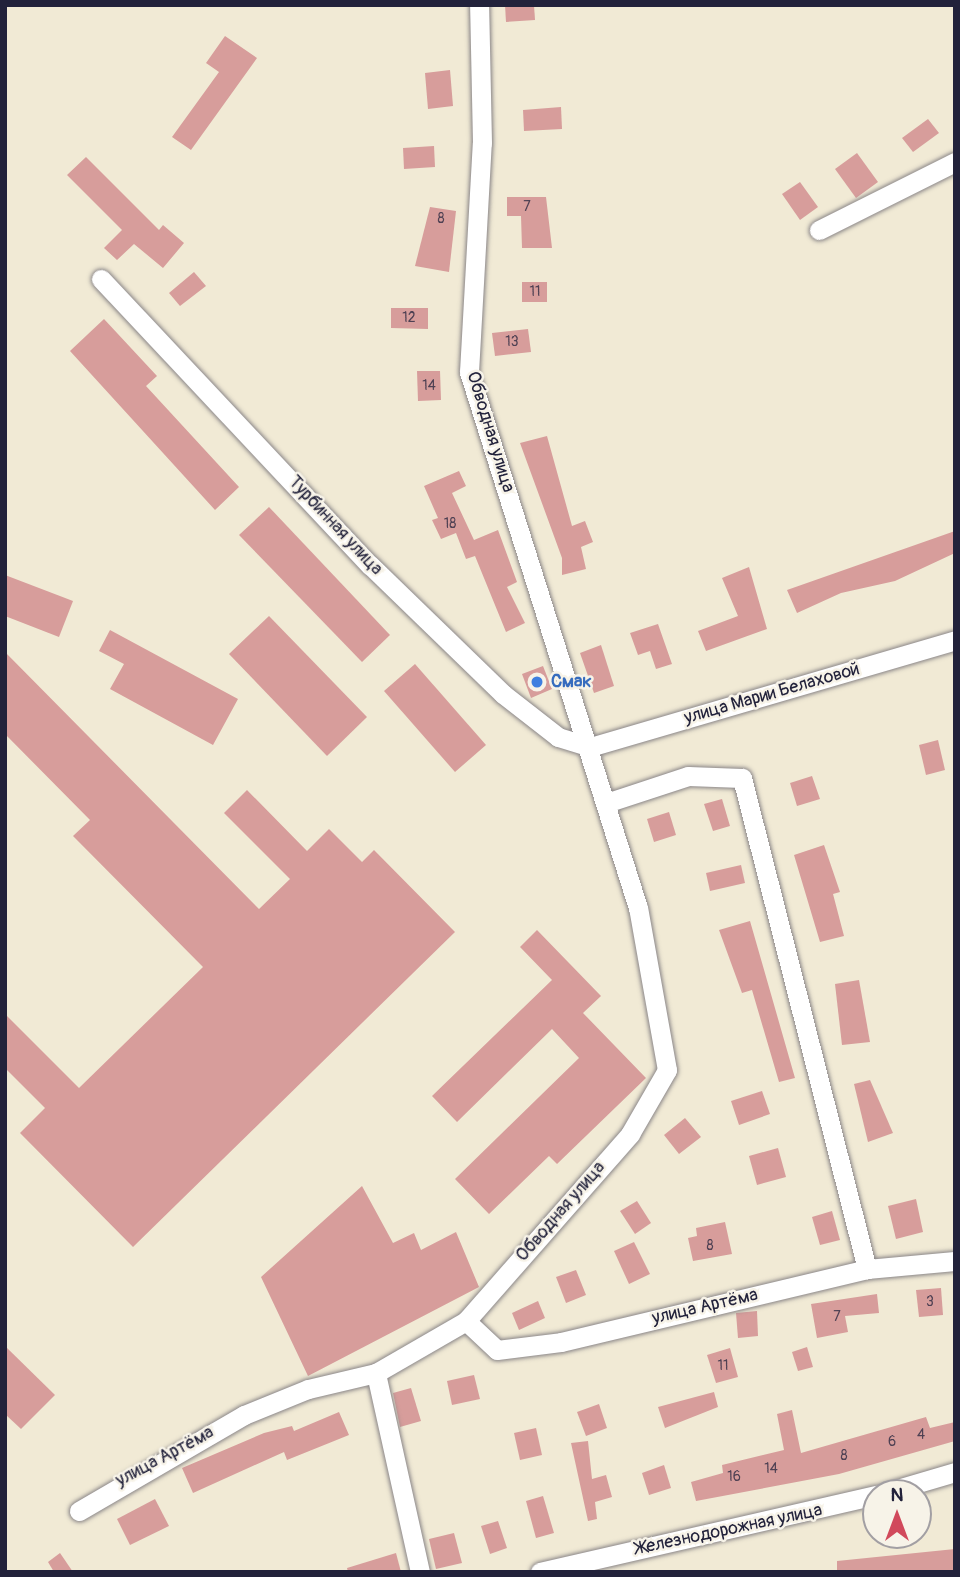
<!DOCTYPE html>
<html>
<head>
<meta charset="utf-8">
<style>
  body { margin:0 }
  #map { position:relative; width:960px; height:1577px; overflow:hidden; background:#f1ead5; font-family:Pangolin,sans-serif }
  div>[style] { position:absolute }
  .building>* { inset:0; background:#d79d9b }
  .roads { filter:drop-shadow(0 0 2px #8a8688) drop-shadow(0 0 2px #8a8688) }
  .minor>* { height:19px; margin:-9.5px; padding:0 9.5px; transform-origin:9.5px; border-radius:9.5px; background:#fff }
  .dots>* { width:19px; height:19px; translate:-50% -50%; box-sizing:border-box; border:4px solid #f7f3e8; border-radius:50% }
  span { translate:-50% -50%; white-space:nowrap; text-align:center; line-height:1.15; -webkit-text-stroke:5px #f7f3e8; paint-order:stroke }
  .number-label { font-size:14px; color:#4f4153 }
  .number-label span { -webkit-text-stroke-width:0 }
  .street-label { font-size:18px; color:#22223b }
  .shop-label { font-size:18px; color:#366cbe; font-weight:700 }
  .left { translate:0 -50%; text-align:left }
  .frame { position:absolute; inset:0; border:7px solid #22223b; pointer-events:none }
  .north { position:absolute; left:862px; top:1479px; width:70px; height:70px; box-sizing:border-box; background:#f7f3e8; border:2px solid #a29fa3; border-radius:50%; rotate:0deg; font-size:19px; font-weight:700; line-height:28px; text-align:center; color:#22223b }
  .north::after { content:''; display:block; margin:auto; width:24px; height:32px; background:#d1495b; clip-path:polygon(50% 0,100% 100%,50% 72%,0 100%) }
</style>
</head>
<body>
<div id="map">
  <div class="building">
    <i style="clip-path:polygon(505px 5px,534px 5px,535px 20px,506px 22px)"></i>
    <i style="clip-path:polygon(225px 36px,257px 58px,191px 150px,172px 137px,219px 72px,206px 63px)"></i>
    <i style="clip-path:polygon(450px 70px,453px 106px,428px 109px,425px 73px)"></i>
    <i style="clip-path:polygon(561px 107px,562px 129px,524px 131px,523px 110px)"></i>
    <i style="clip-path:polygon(928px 119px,939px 133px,913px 152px,902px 138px)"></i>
    <i style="clip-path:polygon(434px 146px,435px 167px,404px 169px,403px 148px)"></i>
    <i style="clip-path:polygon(857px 153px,878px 182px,856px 198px,835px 169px)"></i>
    <i style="clip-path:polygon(86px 157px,159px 230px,163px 225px,184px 243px,163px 268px,134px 244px,117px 260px,104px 248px,122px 230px,67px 175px)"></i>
    <i style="clip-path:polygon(800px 182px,818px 207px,800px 220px,782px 194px)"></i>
    <i style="clip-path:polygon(507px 197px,546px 197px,552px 248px,522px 248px,521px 216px,507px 216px)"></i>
    <i style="clip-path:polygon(430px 207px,456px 211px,449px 272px,415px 266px)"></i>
    <i style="clip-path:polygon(194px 272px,206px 286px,180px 306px,169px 293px)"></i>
    <i style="clip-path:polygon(522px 282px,547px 282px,547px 302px,522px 302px)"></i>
    <i style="clip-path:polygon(391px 308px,428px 308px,428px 329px,391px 328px)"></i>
    <i style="clip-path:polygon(104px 319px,157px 376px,146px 386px,239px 487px,215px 510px,70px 351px)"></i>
    <i style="clip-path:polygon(528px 329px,531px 352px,495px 356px,492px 333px)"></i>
    <i style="clip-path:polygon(417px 371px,440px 371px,441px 400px,418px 401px)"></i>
    <i style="clip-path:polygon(547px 436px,572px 526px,585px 521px,593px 542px,581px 547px,586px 569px,562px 575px,562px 558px,520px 443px)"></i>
    <i style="clip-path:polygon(459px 471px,466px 486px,452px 493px,474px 540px,498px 530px,517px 582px,507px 587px,525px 623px,506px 632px,475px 556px,466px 559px,456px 533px,441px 539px,432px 520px,438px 518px,424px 486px)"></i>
    <i style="clip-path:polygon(269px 507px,390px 635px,362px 662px,239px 535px)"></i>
    <i style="clip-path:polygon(955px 531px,955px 553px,895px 581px,841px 593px,797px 613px,787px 590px)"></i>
    <i style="clip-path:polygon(749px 567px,767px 629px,706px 651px,698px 631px,738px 616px,722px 578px)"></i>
    <i style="clip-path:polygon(5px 575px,73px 601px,59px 637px,5px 616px)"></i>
    <i style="clip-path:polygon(269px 616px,367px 717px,327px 756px,229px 654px)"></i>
    <i style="clip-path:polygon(658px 624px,672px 664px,656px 669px,650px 651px,638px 655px,630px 633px)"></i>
    <i style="clip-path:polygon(110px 630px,238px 699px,213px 745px,110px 689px,124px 664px,99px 651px)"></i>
    <i style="clip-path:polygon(601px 645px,614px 686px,594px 693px,580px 653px)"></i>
    <i style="clip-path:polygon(5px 652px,259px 909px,290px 879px,224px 813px,247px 790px,307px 851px,329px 829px,362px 862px,374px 850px,455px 932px,133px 1247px,20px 1133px,45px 1108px,5px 1068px,5px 1014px,79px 1088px,203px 967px,73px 836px,90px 820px,5px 734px)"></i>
    <i style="clip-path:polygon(415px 664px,486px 745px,455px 772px,384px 691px)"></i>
    <i style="clip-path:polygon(543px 666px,552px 689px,531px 698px,522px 674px)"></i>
    <i style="clip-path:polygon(938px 740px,945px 770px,926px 775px,919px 745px)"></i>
    <i style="clip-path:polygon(812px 776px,820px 799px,797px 806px,790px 783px)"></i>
    <i style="clip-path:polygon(722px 799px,730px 826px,713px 831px,704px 804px)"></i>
    <i style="clip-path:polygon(669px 812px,676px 835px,654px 842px,647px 819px)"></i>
    <i style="clip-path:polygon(824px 845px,840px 892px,833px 894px,844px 936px,820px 942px,794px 855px)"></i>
    <i style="clip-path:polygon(741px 865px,745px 883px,710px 891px,706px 873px)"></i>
    <i style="clip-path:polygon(750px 921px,795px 1078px,779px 1082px,752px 990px,742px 993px,719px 930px)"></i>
    <i style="clip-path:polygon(537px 930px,601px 996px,583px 1013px,646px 1078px,557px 1164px,549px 1156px,489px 1214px,455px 1179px,579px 1058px,552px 1029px,457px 1122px,432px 1096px,552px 980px,520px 947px)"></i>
    <i style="clip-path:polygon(859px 980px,870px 1042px,842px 1045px,835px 984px)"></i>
    <i style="clip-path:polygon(870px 1080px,893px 1133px,868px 1142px,854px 1084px)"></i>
    <i style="clip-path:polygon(762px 1091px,770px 1114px,739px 1125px,731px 1101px)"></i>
    <i style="clip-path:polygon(685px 1118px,701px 1137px,679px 1154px,664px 1135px)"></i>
    <i style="clip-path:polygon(778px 1148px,786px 1177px,757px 1185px,749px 1156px)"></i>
    <i style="clip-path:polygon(362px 1186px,393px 1243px,414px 1233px,421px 1250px,456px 1232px,479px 1287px,308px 1376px,261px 1277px)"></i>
    <i style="clip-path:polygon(916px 1199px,923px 1232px,896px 1239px,888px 1206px)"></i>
    <i style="clip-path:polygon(637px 1201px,651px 1223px,635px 1234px,620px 1211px)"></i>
    <i style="clip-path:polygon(832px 1211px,840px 1240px,820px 1245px,812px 1217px)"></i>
    <i style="clip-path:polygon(725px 1222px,732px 1254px,693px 1261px,688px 1238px,697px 1236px,696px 1228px)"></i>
    <i style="clip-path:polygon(634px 1242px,650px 1274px,629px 1284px,614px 1251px)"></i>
    <i style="clip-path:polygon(576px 1270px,586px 1295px,566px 1303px,556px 1277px)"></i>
    <i style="clip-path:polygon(941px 1288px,943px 1315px,919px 1317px,916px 1290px)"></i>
    <i style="clip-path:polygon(877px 1294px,879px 1313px,845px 1316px,848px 1332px,817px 1338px,811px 1304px)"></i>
    <i style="clip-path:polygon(538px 1301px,545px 1318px,519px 1330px,512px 1313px)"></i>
    <i style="clip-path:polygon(757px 1311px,758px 1336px,738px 1338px,736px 1313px)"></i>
    <i style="clip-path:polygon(5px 1346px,55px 1395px,21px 1429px,5px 1414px)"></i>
    <i style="clip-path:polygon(807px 1347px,813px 1367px,798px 1371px,792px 1352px)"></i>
    <i style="clip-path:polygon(730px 1348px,738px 1377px,716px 1383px,707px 1355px)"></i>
    <i style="clip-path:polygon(474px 1375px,480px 1399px,452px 1405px,447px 1381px)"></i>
    <i style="clip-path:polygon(411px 1388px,421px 1421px,400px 1427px,393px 1393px)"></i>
    <i style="clip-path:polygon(714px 1392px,718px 1407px,665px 1428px,658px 1407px)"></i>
    <i style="clip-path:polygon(599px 1404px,607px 1428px,586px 1436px,577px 1412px)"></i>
    <i style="clip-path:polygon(792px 1410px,801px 1453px,926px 1417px,930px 1428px,955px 1422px,955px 1441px,839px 1474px,696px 1501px,691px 1482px,723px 1473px,722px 1465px,784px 1450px,777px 1414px)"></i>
    <i style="clip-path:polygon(339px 1412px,349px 1435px,287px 1460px,284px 1452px,193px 1493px,182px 1468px,264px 1433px,292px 1426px,294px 1431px)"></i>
    <i style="clip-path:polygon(536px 1428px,542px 1455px,520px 1460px,514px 1433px)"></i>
    <i style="clip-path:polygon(588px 1441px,592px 1479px,606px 1475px,612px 1497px,595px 1502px,597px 1519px,588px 1521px,571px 1443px)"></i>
    <i style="clip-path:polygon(664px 1465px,671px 1488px,649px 1495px,642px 1473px)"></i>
    <i style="clip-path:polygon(543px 1496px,554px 1533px,536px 1538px,526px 1501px)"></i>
    <i style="clip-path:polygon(155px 1499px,169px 1526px,130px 1545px,117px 1519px)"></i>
    <i style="clip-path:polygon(498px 1521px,507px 1548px,490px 1554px,481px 1526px)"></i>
    <i style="clip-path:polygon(454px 1533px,462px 1563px,436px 1569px,429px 1539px)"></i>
    <i style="clip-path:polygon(955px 1549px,955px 1572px,837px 1572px,837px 1561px)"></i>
    <i style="clip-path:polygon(60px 1553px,73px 1572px,54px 1572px,48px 1562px)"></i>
    <i style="clip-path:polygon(396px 1553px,401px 1572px,348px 1572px,347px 1568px)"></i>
  </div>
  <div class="roads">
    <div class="minor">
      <i style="left:819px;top:230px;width:152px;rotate:-26.6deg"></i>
      <i style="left:101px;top:279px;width:393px;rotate:46.8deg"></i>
      <i style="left:370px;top:565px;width:185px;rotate:44.1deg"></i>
      <i style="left:503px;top:694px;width:70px;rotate:38deg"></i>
      <i style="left:558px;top:737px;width:34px;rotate:17deg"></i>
      <i style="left:590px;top:747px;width:380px;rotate:-16.3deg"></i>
      <i style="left:606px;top:803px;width:86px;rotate:-18.2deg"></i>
      <i style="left:688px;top:776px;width:54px;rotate:2.1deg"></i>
      <i style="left:742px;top:778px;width:507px;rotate:75.72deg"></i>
      <i style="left:466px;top:1321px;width:42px;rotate:43.1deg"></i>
      <i style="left:497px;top:1350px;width:64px;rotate:-7.1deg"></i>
      <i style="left:561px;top:1342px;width:315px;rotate:-13.4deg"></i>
      <i style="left:867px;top:1269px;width:88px;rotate:-5.2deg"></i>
      <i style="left:884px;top:1493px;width:74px;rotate:-16.5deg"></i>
      <i style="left:79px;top:1511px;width:191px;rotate:-30.2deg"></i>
      <i style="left:244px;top:1415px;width:69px;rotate:-22.1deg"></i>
      <i style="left:308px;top:1389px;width:70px;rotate:-13.2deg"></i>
      <i style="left:420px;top:1572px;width:204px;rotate:-102.5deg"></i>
      <i style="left:376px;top:1373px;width:104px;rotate:-30deg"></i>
      <i style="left:466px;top:1321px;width:249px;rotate:-48.7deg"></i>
      <i style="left:630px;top:1134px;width:74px;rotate:-60deg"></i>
      <i style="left:667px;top:1070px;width:165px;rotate:-100.1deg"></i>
      <i style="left:638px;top:908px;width:562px;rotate:-107.5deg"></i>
      <i style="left:469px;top:372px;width:229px;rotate:-86.8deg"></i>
      <i style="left:482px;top:143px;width:138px;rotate:-91.2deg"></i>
      <i style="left:540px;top:1572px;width:345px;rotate:-12.9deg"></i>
    </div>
  </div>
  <div class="dots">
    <i style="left:537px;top:682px;background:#3f7fe0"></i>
  </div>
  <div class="number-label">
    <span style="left:527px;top:207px">7</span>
    <span style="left:441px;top:219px">8</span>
    <span style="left:535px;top:292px">11</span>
    <span style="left:409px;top:318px">12</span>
    <span style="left:512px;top:342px">13</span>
    <span style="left:429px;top:386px">14</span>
    <span style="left:450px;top:524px">18</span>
    <span style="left:710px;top:1246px">8</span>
    <span style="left:930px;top:1302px">3</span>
    <span style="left:837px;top:1317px">7</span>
    <span style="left:723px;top:1366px">11</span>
    <span style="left:921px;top:1435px">4</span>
    <span style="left:892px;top:1442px">6</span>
    <span style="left:844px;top:1456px">8</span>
    <span style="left:771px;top:1469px">14</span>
    <span style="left:734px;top:1477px">16</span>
  </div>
  <div class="street-label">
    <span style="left:490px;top:432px;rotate:73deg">Обводная улица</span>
    <span style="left:335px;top:526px;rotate:47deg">Турбинная улица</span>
    <span style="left:772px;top:694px;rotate:-16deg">улица Марии Белаховой</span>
    <span style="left:561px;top:1212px;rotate:-49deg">Обводная улица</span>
    <span style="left:705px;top:1307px;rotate:-13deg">улица Артёма</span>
    <span style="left:165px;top:1457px;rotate:-28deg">улица Артёма</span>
    <span style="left:729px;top:1530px;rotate:-12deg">Железнодорожная улица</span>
  </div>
  <div class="shop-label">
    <span class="left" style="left:551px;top:682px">Смак</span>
  </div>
  <div class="frame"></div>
  <div class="north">N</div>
</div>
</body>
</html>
